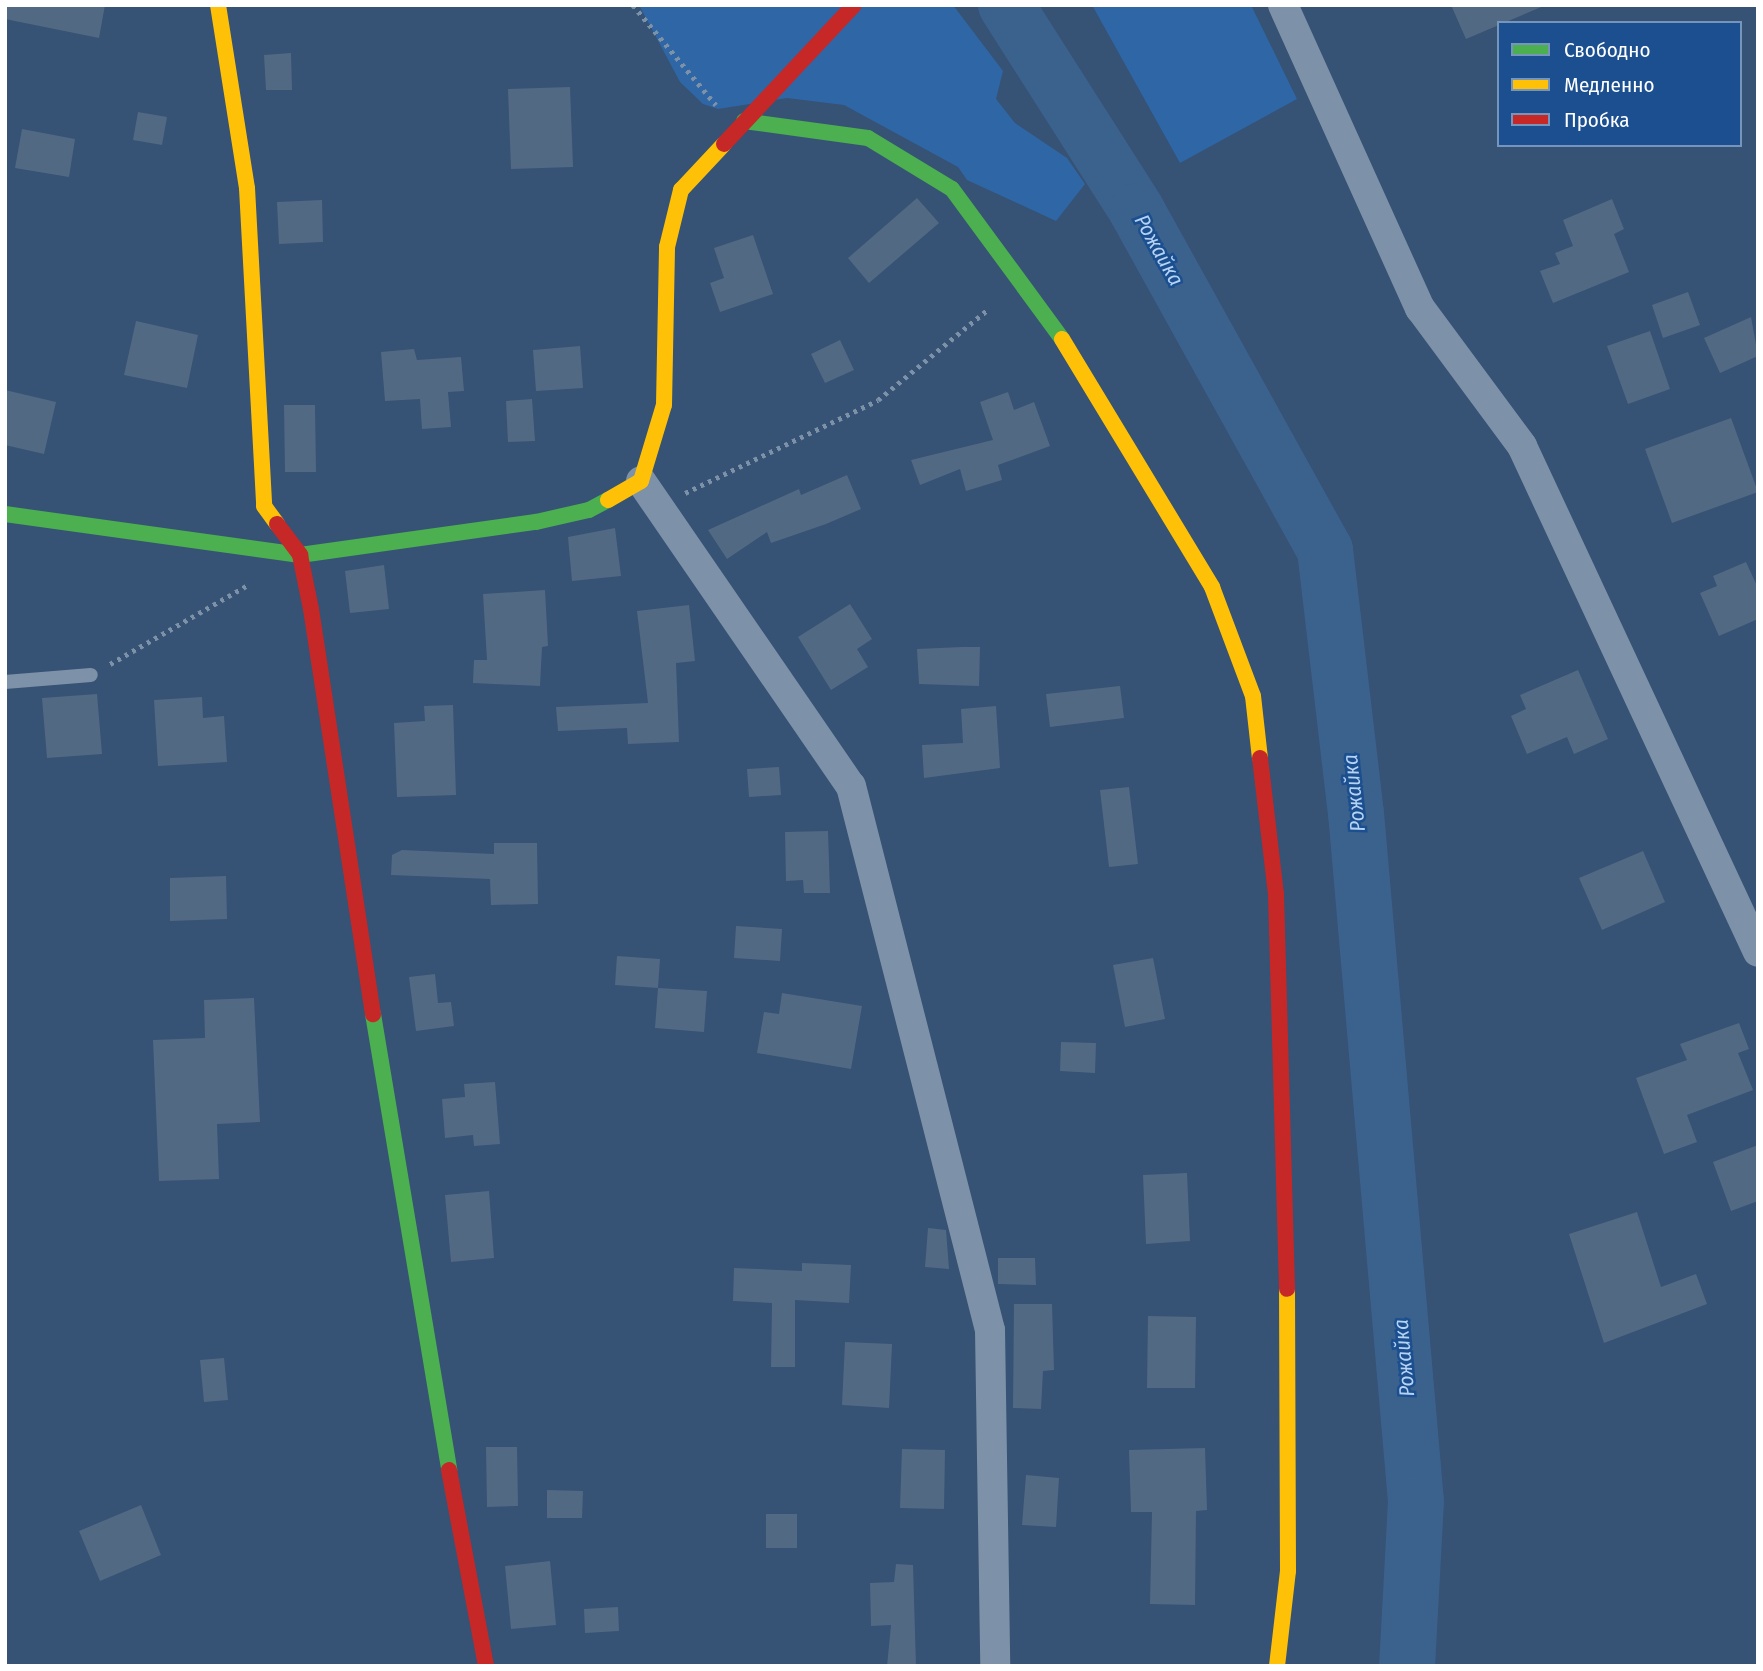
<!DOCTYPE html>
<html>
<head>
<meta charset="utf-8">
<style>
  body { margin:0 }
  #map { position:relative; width:1763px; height:1671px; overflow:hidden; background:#365274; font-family:"Fira Sans Condensed",sans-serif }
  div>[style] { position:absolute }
  .green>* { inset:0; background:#2f66a5 }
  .river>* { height:56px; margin:-28px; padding:0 28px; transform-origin:28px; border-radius:28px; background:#3b618d }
  .building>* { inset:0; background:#526984 }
  .path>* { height:4.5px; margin-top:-2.25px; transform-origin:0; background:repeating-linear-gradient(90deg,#7d92a8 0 3.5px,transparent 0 8.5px) }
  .lane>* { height:14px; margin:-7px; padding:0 7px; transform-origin:7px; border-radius:7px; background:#7d92a8 }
  .street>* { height:30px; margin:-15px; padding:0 15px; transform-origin:15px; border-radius:15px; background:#7d92a8 }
  .fast>* { height:16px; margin:-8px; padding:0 8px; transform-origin:8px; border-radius:8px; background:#4caf50 }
  .slow>* { height:16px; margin:-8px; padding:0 8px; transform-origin:8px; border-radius:8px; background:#ffc107 }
  .jam>* { height:16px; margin:-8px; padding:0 8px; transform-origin:8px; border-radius:8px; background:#c62828 }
  span { translate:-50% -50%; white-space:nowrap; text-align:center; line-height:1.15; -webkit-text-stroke:5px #1b4f8f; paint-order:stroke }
  .water-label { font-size:21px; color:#b5d3f5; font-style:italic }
  .frame { position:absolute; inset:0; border:7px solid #fff; pointer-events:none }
  .legend { position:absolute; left:1497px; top:21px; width:245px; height:126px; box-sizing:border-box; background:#1b4f8f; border:2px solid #7695bc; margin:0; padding:9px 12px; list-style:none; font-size:21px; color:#fff }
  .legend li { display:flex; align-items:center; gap:14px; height:35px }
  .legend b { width:35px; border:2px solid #7695bc }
</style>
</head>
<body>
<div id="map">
  <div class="green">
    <i style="clip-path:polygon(639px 5px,953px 5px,1003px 71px,996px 99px,1015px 123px,1067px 158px,1085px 184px,1056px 221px,967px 180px,958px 167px,844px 105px,787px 98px,718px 109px,703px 104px,680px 82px)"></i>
    <i style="clip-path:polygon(1092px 5px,1251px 5px,1297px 99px,1180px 163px)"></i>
  </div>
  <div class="river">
    <i style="left:1006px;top:5px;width:244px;rotate:57.5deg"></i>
    <i style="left:1137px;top:211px;width:388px;rotate:61deg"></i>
    <i style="left:1325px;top:550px;width:265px;rotate:83.3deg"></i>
    <i style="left:1356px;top:813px;width:691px;rotate:85.02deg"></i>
    <i style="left:1416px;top:1501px;width:165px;rotate:93.1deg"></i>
  </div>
  <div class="building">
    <i style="clip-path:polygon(5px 5px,105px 5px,99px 38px,5px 19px)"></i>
    <i style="clip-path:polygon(1451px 5px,1546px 5px,1466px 39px)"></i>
    <i style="clip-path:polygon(291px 53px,292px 90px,266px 90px,264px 55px)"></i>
    <i style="clip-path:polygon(570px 87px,573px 167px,511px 169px,508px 89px)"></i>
    <i style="clip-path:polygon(138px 112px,167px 117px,162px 145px,133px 140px)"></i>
    <i style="clip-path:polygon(22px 129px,75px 139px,69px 177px,15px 168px)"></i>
    <i style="clip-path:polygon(917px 198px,939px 223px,869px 283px,848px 258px)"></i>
    <i style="clip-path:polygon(1612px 199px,1624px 229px,1614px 234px,1629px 272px,1553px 303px,1540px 271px,1560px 264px,1555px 253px,1573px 246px,1563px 220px)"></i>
    <i style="clip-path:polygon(322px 200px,323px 242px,279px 244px,277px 202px)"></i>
    <i style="clip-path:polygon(753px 235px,773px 294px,720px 312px,710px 283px,724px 278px,714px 248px)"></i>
    <i style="clip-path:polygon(1688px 292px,1700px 325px,1663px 338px,1652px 305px)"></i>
    <i style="clip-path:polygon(1751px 317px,1758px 356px,1720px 373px,1704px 338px)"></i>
    <i style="clip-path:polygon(136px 321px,198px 335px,187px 388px,124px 375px)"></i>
    <i style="clip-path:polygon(1650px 331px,1670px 389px,1628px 404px,1607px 346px)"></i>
    <i style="clip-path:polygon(840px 340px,854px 370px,825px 383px,811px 354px)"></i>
    <i style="clip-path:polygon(580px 346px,583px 388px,536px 391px,533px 350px)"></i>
    <i style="clip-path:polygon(414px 349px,417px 360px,461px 357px,464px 391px,448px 392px,451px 427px,422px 429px,420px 399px,385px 401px,381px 352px)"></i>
    <i style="clip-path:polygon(5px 390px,56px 402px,44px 454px,5px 445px)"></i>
    <i style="clip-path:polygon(1008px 392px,1014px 410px,1034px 402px,1050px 446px,998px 465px,1002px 480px,966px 491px,960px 469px,920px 485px,911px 460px,993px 440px,980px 402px)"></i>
    <i style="clip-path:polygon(532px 399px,535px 441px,508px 442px,506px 401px)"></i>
    <i style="clip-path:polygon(284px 405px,315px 405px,316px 472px,285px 472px)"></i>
    <i style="clip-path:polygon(1731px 418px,1758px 492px,1672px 523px,1645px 449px)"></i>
    <i style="clip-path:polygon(847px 475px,861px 509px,826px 524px,771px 543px,767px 532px,727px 559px,708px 530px,799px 489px,801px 495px)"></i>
    <i style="clip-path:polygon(615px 528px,621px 576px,572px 581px,568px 537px)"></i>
    <i style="clip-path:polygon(1746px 562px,1758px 588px,1758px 619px,1719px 636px,1700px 593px,1717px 586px,1713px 576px)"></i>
    <i style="clip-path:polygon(384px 565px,389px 609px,350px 613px,345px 571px)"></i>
    <i style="clip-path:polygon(545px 590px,548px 646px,542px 647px,540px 686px,473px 683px,474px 660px,487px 660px,483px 594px)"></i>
    <i style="clip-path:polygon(850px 604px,872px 639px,857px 649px,868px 667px,831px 690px,798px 637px)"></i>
    <i style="clip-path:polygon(689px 605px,695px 661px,676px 663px,679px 742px,628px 744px,627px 728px,558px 731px,556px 707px,648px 703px,637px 611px)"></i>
    <i style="clip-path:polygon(962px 647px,980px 647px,979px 686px,919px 684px,917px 649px)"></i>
    <i style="clip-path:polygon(1578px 670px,1608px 739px,1574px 754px,1567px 737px,1527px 754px,1511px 716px,1526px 709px,1520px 695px)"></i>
    <i style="clip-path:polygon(1120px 686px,1124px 718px,1050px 727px,1046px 694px)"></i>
    <i style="clip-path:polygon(97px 694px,102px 754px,47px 758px,42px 698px)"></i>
    <i style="clip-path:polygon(202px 697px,203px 718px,224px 716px,227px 762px,158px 766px,154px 700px)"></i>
    <i style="clip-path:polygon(453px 705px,456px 795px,397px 797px,394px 723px,425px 721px,424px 706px)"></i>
    <i style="clip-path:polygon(996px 706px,1000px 768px,924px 778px,922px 745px,963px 743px,961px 709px)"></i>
    <i style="clip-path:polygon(779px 767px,781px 795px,749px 797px,747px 769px)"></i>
    <i style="clip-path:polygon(1129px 787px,1138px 864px,1109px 867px,1100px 790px)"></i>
    <i style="clip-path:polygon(828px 831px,830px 893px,804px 893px,803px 880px,786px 881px,785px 832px)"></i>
    <i style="clip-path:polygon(494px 843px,537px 843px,538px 904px,491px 905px,490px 879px,391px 875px,392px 855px,402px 850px,494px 854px)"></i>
    <i style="clip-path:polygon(1643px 851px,1665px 902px,1602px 930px,1579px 878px)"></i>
    <i style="clip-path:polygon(226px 876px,227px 919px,170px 921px,170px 878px)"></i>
    <i style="clip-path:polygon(736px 926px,782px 929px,780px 961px,734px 958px)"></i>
    <i style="clip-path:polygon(617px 956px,660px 959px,658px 988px,615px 985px)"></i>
    <i style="clip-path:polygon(1153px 958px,1165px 1019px,1125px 1027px,1113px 965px)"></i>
    <i style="clip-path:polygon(435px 974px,438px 1003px,451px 1002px,454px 1026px,416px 1031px,409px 977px)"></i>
    <i style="clip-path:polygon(658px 988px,707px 991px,704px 1032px,655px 1028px)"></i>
    <i style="clip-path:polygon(782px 993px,862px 1006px,851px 1069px,757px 1053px,764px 1012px,779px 1014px)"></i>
    <i style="clip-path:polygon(254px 998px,260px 1122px,217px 1124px,219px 1179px,159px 1181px,153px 1040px,205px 1038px,204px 1000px)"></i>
    <i style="clip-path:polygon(1739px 1023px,1749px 1049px,1738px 1053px,1753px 1090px,1687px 1115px,1697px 1142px,1664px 1154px,1636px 1078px,1687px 1060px,1680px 1044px)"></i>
    <i style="clip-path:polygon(1061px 1042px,1096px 1043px,1095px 1073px,1060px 1071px)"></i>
    <i style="clip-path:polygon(495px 1082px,500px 1144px,474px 1146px,473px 1135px,445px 1138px,442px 1099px,465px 1097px,464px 1084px)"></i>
    <i style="clip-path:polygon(1758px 1145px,1758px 1201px,1731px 1211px,1713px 1162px)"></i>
    <i style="clip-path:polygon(1187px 1173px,1190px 1241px,1146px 1244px,1143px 1175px)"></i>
    <i style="clip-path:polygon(489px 1191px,494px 1258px,451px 1262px,445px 1195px)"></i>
    <i style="clip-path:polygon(1637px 1212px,1661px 1287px,1696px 1274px,1707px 1304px,1604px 1343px,1569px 1234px)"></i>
    <i style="clip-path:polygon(928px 1228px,946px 1230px,949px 1269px,925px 1267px)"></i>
    <i style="clip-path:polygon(998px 1258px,1035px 1258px,1036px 1285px,998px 1284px)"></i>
    <i style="clip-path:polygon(802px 1263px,851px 1265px,849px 1303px,795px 1300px,795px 1367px,771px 1367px,772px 1303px,733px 1301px,734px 1268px,802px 1271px)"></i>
    <i style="clip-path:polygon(1014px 1304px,1052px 1304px,1054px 1370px,1043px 1371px,1041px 1409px,1013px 1408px)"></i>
    <i style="clip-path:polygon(1148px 1316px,1196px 1317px,1195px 1388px,1147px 1388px)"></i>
    <i style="clip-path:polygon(845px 1342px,892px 1344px,889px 1408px,842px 1405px)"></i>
    <i style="clip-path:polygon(224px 1358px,228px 1400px,204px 1402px,200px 1360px)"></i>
    <i style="clip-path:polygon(486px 1447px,517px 1447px,518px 1506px,487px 1507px)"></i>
    <i style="clip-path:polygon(1205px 1448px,1207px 1510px,1196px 1511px,1195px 1605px,1150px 1604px,1152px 1512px,1131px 1512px,1129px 1450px)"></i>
    <i style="clip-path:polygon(902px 1449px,945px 1450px,944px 1509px,900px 1508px)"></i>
    <i style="clip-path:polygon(1026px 1475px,1059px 1478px,1056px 1527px,1022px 1525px)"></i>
    <i style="clip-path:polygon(547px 1490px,583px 1491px,582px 1518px,547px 1518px)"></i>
    <i style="clip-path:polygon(141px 1505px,161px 1555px,100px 1581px,79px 1531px)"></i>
    <i style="clip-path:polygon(766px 1514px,797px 1514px,797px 1548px,766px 1548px)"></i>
    <i style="clip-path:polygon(550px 1561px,556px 1625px,511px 1629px,505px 1566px)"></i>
    <i style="clip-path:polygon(896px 1564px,913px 1565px,916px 1666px,887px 1666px,891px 1625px,871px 1626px,870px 1583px,894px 1582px)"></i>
    <i style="clip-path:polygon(618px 1607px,619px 1631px,585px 1633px,584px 1609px)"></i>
  </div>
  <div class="path">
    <i style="left:633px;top:5px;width:130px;rotate:50.3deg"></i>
    <i style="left:685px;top:493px;width:214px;rotate:-25.7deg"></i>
    <i style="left:878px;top:400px;width:141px;rotate:-39.5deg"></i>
    <i style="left:110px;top:664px;width:159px;rotate:-29.8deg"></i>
  </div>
  <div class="lane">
    <i style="left:5px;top:682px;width:86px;rotate:-4.7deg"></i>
  </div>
  <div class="street">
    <i style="left:1283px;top:5px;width:333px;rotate:65.7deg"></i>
    <i style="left:1420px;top:308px;width:172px;rotate:53.5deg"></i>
    <i style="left:1522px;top:446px;width:558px;rotate:65deg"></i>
    <i style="left:641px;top:481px;width:370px;rotate:55.5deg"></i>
    <i style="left:851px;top:786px;width:561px;rotate:75.67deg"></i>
    <i style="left:990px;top:1330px;width:336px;rotate:89.1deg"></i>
  </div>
  <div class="fast">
    <i style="left:744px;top:121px;width:125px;rotate:7.8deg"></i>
    <i style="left:868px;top:138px;width:98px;rotate:31.3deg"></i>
    <i style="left:952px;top:189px;width:186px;rotate:53.7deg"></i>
    <i style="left:5px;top:514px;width:298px;rotate:7.9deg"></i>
    <i style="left:300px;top:555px;width:238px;rotate:-8deg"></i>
    <i style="left:536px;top:522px;width:54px;rotate:-12.8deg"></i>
    <i style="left:589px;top:510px;width:21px;rotate:-28deg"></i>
    <i style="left:373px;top:1014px;width:462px;rotate:80.5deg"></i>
  </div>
  <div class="slow">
    <i style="left:218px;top:5px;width:185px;rotate:81deg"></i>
    <i style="left:247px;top:188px;width:318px;rotate:86.9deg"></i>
    <i style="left:264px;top:506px;width:22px;rotate:54deg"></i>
    <i style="left:1062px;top:339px;width:290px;rotate:58.8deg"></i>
    <i style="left:1212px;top:587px;width:116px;rotate:69.4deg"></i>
    <i style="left:1253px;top:696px;width:62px;rotate:83.6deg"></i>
    <i style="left:608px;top:500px;width:38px;rotate:-30deg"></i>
    <i style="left:641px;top:481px;width:79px;rotate:-73.2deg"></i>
    <i style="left:664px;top:405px;width:158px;rotate:-88.9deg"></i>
    <i style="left:667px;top:247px;width:59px;rotate:-76.2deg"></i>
    <i style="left:681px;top:190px;width:63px;rotate:-46.9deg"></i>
    <i style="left:1277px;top:1666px;width:96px;rotate:-83.4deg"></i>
    <i style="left:1288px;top:1571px;width:282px;rotate:-90.2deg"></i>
  </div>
  <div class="jam">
    <i style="left:724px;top:144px;width:190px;rotate:-46.9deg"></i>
    <i style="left:277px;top:524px;width:39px;rotate:53deg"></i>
    <i style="left:300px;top:555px;width:55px;rotate:78.5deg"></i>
    <i style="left:311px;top:609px;width:410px;rotate:81.3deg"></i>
    <i style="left:1260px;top:758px;width:137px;rotate:83.3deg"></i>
    <i style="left:1276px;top:894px;width:395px;rotate:88.4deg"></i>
    <i style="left:449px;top:1470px;width:199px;rotate:79.3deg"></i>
  </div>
  <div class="water-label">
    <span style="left:1159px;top:250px;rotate:61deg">Рожайка</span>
    <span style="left:1354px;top:793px;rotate:-96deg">Рожайка</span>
    <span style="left:1404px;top:1358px;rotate:-95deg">Рожайка</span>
  </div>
  <div class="frame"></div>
  <ul class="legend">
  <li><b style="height:9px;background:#4caf50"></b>Свободно</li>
  <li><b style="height:9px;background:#ffc107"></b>Медленно</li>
  <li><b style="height:9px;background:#c62828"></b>Пробка</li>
  </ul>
</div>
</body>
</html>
